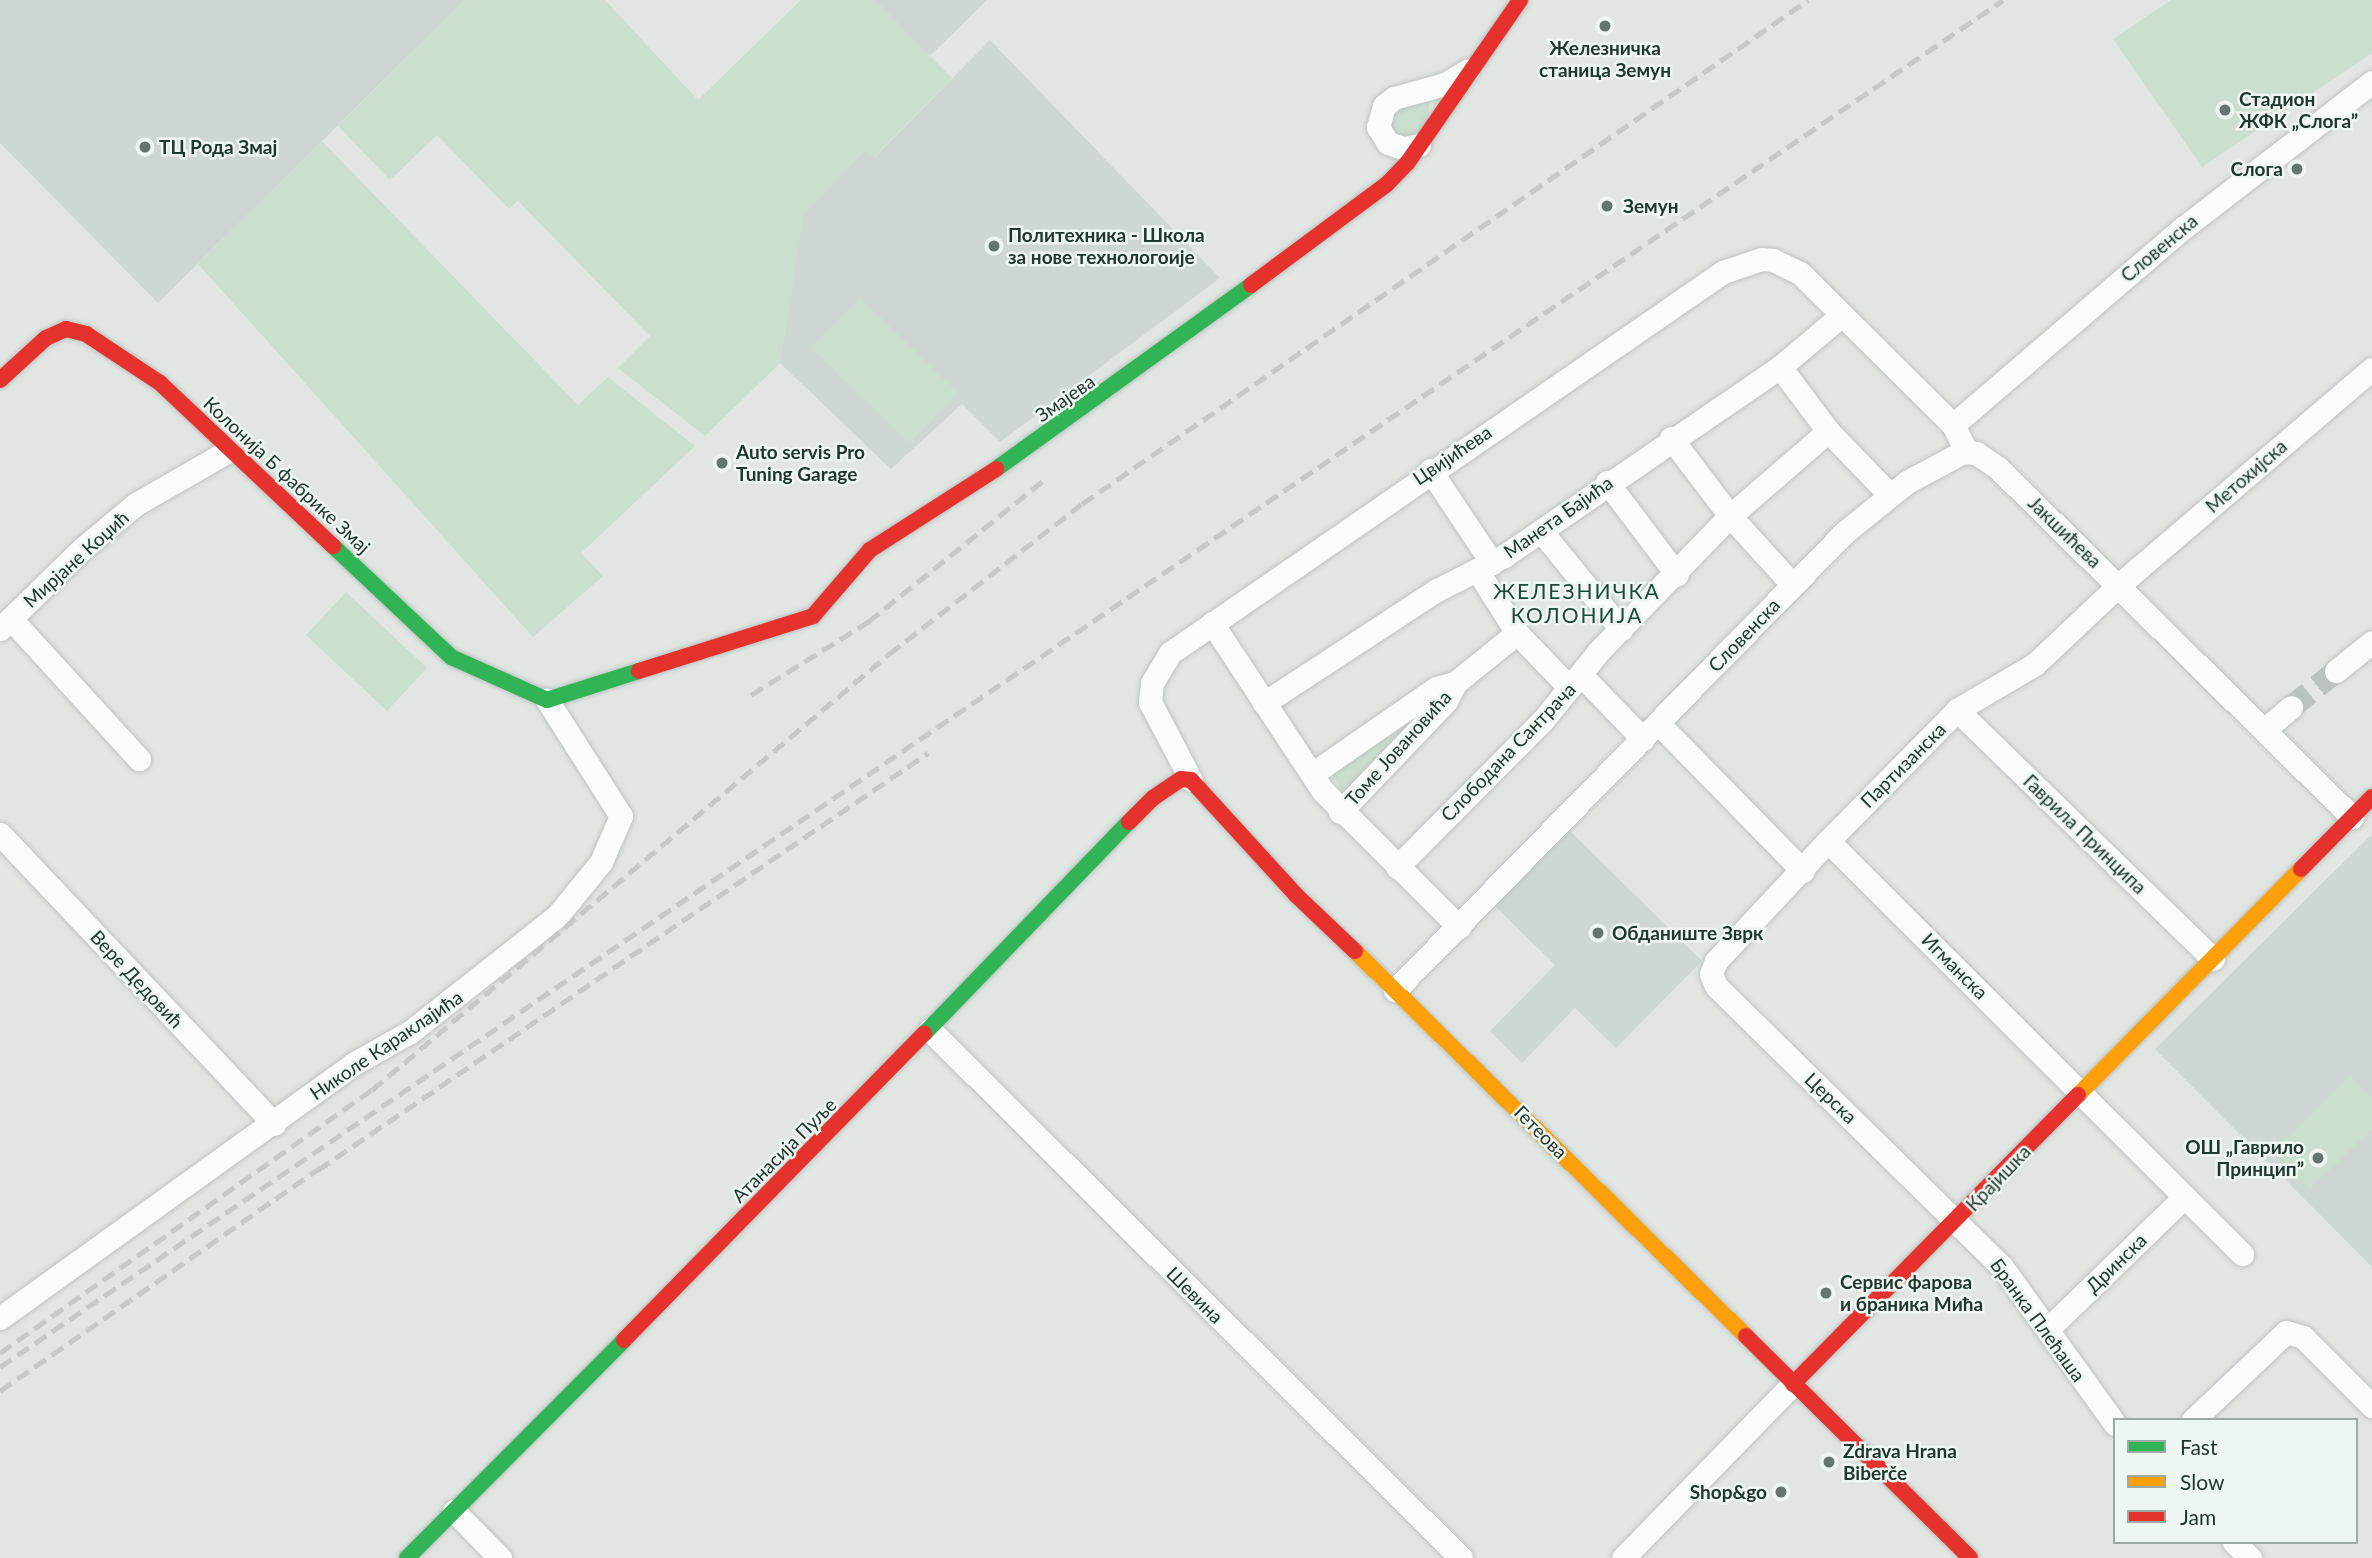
<!DOCTYPE html>
<html>
<head>
<meta charset="utf-8">
<style>
  body { margin:0 }
  #map { position:relative; width:2372px; height:1558px; overflow:hidden; background:#e1e6e3; font-family:Lato,sans-serif }
  div>[style] { position:absolute }
  .built>* { inset:0; background:#ced7d3 }
  .green>* { inset:0; background:#cadfcf }
  .street-tunnel>* { height:23px; margin-top:-11.5px; transform-origin:0; background:repeating-linear-gradient(90deg,#bac3bf 0 23px,transparent 0 34px) }
  .roads { filter:drop-shadow(0 0 2px #bec3c0) drop-shadow(0 0 2px #bec3c0) }
  .street>* { height:23px; margin:-11.5px; padding:0 11.5px; transform-origin:11.5px; border-radius:11.5px; background:#fafbfb }
  .fast>* { height:16px; margin:-8px; padding:0 8px; transform-origin:8px; border-radius:8px; background:#30b455 }
  .slow>* { height:16px; margin:-8px; padding:0 8px; transform-origin:8px; border-radius:8px; background:#ff9f0a }
  .jam>* { height:16px; margin:-8px; padding:0 8px; transform-origin:8px; border-radius:8px; background:#e5322d }
  .rail>* { height:5px; margin-top:-2.5px; transform-origin:0; background:repeating-linear-gradient(90deg,#c5c9c8 0 14px,transparent 0 21px) }
  .dots>* { width:19px; height:19px; translate:-50% -50%; box-sizing:border-box; border:4px solid #eef6f1; border-radius:50% }
  span { translate:-50% -50%; white-space:nowrap; text-align:center; line-height:1.15; -webkit-text-stroke:5px #eef6f1; paint-order:stroke }
  .poi-label { font-size:19px; color:#20372f; font-weight:700 }
  .left { translate:0 -50%; text-align:left }
  .right { translate:-100% -50%; text-align:right }
  .street-label { font-size:19px; color:#20372f }
  .neighbourhood-label { font-size:21px; color:#1d483b; letter-spacing:2px }
  .legend { position:absolute; left:2113px; top:1418px; width:245px; height:126px; box-sizing:border-box; background:#eef6f1; border:2px solid #9caaa3; margin:0; padding:9px 12px; list-style:none; font-size:21px; color:#20372f }
  .legend li { display:flex; align-items:center; gap:14px; height:35px }
  .legend b { width:35px; border:2px solid #9caaa3 }
</style>
</head>
<body>
<div id="map">
  <div class="built">
    <i style="clip-path:polygon(0 0,465px 0,158px 303px,0 143px)"></i>
    <i style="clip-path:polygon(875px 0,987px 0,930px 56px)"></i>
    <i style="clip-path:polygon(990px 40px,1220px 278px,1000px 442px,962px 404px,891px 469px,780px 363px,803px 214px,866px 150px,875px 157px)"></i>
    <i style="clip-path:polygon(1569px 830px,1702px 961px,1616px 1048px,1575px 1008px,1522px 1063px,1490px 1031px,1555px 965px,1495px 906px)"></i>
    <i style="clip-path:polygon(2372px 834px,2372px 1267px,2155px 1049px)"></i>
  </div>
  <div class="green">
    <i style="clip-path:polygon(465px 0,605px 0,698px 100px,801px 0,875px 0,952px 78px,874px 157px,866px 150px,804px 214px,780px 363px,705px 436px,618px 368px,650px 336px,518px 201px,509px 209px,437px 135px,390px 180px,338px 126px)"></i>
    <i style="clip-path:polygon(2171px 0,2372px 0,2372px 53px,2202px 167px,2113px 39px)"></i>
    <i style="clip-path:polygon(1423px 98px,1429px 104px,1430px 118px,1415px 140px,1392px 140px,1385px 113px)"></i>
    <i style="clip-path:polygon(322px 141px,578px 405px,608px 377px,695px 446px,581px 553px,603px 576px,533px 637px,198px 264px)"></i>
    <i style="clip-path:polygon(860px 297px,958px 393px,909px 443px,811px 347px)"></i>
    <i style="clip-path:polygon(346px 592px,427px 668px,387px 711px,306px 635px)"></i>
    <i style="clip-path:polygon(1435px 698px,1349px 792px,1341px 789px,1329px 769px)"></i>
    <i style="clip-path:polygon(2351px 1076px,2372px 1097px,2372px 1129px,2310px 1189px,2274px 1151px)"></i>
  </div>
  <div class="street-tunnel">
    <i style="left:2291px;top:707px;width:58px;rotate:-38.7deg"></i>
  </div>
  <div class="roads">
    <div class="street">
      <i style="left:1419px;top:145px;width:16px;rotate:169deg"></i>
      <i style="left:1403px;top:148px;width:16px;rotate:-162deg"></i>
      <i style="left:1388px;top:143px;width:19px;rotate:-122deg"></i>
      <i style="left:1378px;top:127px;width:22px;rotate:-74deg"></i>
      <i style="left:1384px;top:106px;width:13px;rotate:-39deg"></i>
      <i style="left:1394px;top:98px;width:53px;rotate:-15.4deg"></i>
      <i style="left:1445px;top:84px;width:26px;rotate:-31deg"></i>
      <i style="left:1780px;top:367px;width:80px;rotate:53.1deg"></i>
      <i style="left:1828px;top:431px;width:88px;rotate:45.9deg"></i>
      <i style="left:1953px;top:425px;width:303px;rotate:-40.6deg"></i>
      <i style="left:2183px;top:228px;width:239px;rotate:-37.7deg"></i>
      <i style="left:1671px;top:438px;width:98px;rotate:52.9deg"></i>
      <i style="left:1730px;top:516px;width:93px;rotate:47.6deg"></i>
      <i style="left:1430px;top:470px;width:112px;rotate:56.3deg"></i>
      <i style="left:1607px;top:482px;width:116px;rotate:53deg"></i>
      <i style="left:1541px;top:531px;width:127px;rotate:50.8deg"></i>
      <i style="left:1477px;top:570px;width:75px;rotate:57.6deg"></i>
      <i style="left:1517px;top:633px;width:76px;rotate:46.1deg"></i>
      <i style="left:11px;top:619px;width:190px;rotate:47.6deg"></i>
      <i style="left:1212px;top:623px;width:200px;rotate:56.6deg"></i>
      <i style="left:1322px;top:790px;width:194px;rotate:45deg"></i>
      <i style="left:0;top:629px;width:116px;rotate:-44.3deg"></i>
      <i style="left:83px;top:548px;width:69px;rotate:-39.7deg"></i>
      <i style="left:136px;top:504px;width:106px;rotate:-29.9deg"></i>
      <i style="left:2336px;top:671px;width:46px;rotate:-38.9deg"></i>
      <i style="left:1581px;top:675px;width:89px;rotate:45.9deg"></i>
      <i style="left:1264px;top:703px;width:207px;rotate:-33.2deg"></i>
      <i style="left:1437px;top:590px;width:75px;rotate:-26.9deg"></i>
      <i style="left:1504px;top:556px;width:335px;rotate:-34.4deg"></i>
      <i style="left:1780px;top:367px;width:81px;rotate:-40deg"></i>
      <i style="left:1957px;top:710px;width:357px;rotate:44.2deg"></i>
      <i style="left:1658px;top:723px;width:207px;rotate:45.6deg"></i>
      <i style="left:2265px;top:729px;width:34px;rotate:-40deg"></i>
      <i style="left:1312px;top:774px;width:151px;rotate:-34.7deg"></i>
      <i style="left:1436px;top:688px;width:20px;rotate:-15deg"></i>
      <i style="left:1455px;top:683px;width:80px;rotate:-38.9deg"></i>
      <i style="left:1191px;top:780px;width:88px;rotate:-117.7deg"></i>
      <i style="left:1150px;top:702px;width:19px;rotate:-84deg"></i>
      <i style="left:1152px;top:683px;width:35px;rotate:-59deg"></i>
      <i style="left:1170px;top:653px;width:672px;rotate:-34.57deg"></i>
      <i style="left:1723px;top:272px;width:40px;rotate:-18.9deg"></i>
      <i style="left:1761px;top:259px;width:12px;rotate:5deg"></i>
      <i style="left:1773px;top:260px;width:30px;rotate:26deg"></i>
      <i style="left:1800px;top:273px;width:216px;rotate:44.8deg"></i>
      <i style="left:1953px;top:425px;width:30px;rotate:63deg"></i>
      <i style="left:1340px;top:812px;width:153px;rotate:-46.3deg"></i>
      <i style="left:1446px;top:701px;width:20px;rotate:-63deg"></i>
      <i style="left:0;top:834px;width:399px;rotate:46.6deg"></i>
      <i style="left:1828px;top:841px;width:585px;rotate:44.93deg"></i>
      <i style="left:1397px;top:867px;width:207px;rotate:-45.2deg"></i>
      <i style="left:1543px;top:720px;width:87px;rotate:-51deg"></i>
      <i style="left:1598px;top:652px;width:190px;rotate:-45.9deg"></i>
      <i style="left:1730px;top:516px;width:130px;rotate:-40.9deg"></i>
      <i style="left:1395px;top:990px;width:642px;rotate:-45.5deg"></i>
      <i style="left:1845px;top:532px;width:80px;rotate:-38.9deg"></i>
      <i style="left:1907px;top:482px;width:64px;rotate:-28.2deg"></i>
      <i style="left:1963px;top:452px;width:13px;rotate:4deg"></i>
      <i style="left:1976px;top:453px;width:27px;rotate:34deg"></i>
      <i style="left:1998px;top:468px;width:497px;rotate:44.6deg"></i>
      <i style="left:930px;top:1030px;width:749px;rotate:44.84deg"></i>
      <i style="left:0;top:1318px;width:435px;rotate:-35.7deg"></i>
      <i style="left:353px;top:1064px;width:65px;rotate:-29.3deg"></i>
      <i style="left:410px;top:1032px;width:187px;rotate:-38.3deg"></i>
      <i style="left:557px;top:916px;width:70px;rotate:-50.8deg"></i>
      <i style="left:601px;top:862px;width:50px;rotate:-66.5deg"></i>
      <i style="left:621px;top:816px;width:138px;rotate:-122.5deg"></i>
      <i style="left:2048px;top:1329px;width:190px;rotate:-44.1deg"></i>
      <i style="left:2193px;top:1420px;width:128px;rotate:-43.4deg"></i>
      <i style="left:2286px;top:1332px;width:18px;rotate:16deg"></i>
      <i style="left:2303px;top:1337px;width:98px;rotate:45deg"></i>
      <i style="left:2115px;top:1424px;width:193px;rotate:-125.7deg"></i>
      <i style="left:2002px;top:1267px;width:401px;rotate:-135.5deg"></i>
      <i style="left:1716px;top:986px;width:13px;rotate:-113deg"></i>
      <i style="left:1711px;top:974px;width:14px;rotate:-69deg"></i>
      <i style="left:1716px;top:961px;width:164px;rotate:-47deg"></i>
      <i style="left:1828px;top:841px;width:184px;rotate:-45.4deg"></i>
      <i style="left:1957px;top:710px;width:91px;rotate:-30.5deg"></i>
      <i style="left:2035px;top:664px;width:117px;rotate:-43.3deg"></i>
      <i style="left:2120px;top:584px;width:331px;rotate:-40.5deg"></i>
      <i style="left:454px;top:1511px;width:66px;rotate:45.6deg"></i>
      <i style="left:2234px;top:1542px;width:23px;rotate:45deg"></i>
      <i style="left:1623px;top:1558px;width:243px;rotate:-45.7deg"></i>
    </div>
    <div class="fast">
      <i style="left:996px;top:469px;width:314px;rotate:-35.8deg"></i>
      <i style="left:333px;top:546px;width:162px;rotate:43.2deg"></i>
      <i style="left:451px;top:657px;width:105px;rotate:24.1deg"></i>
      <i style="left:547px;top:700px;width:96px;rotate:-17.5deg"></i>
      <i style="left:924px;top:1034px;width:295px;rotate:-46deg"></i>
      <i style="left:407px;top:1558px;width:308px;rotate:-45.1deg"></i>
    </div>
    <div class="slow">
      <i style="left:1355px;top:951px;width:549px;rotate:44.56deg"></i>
      <i style="left:2078px;top:1095px;width:317px;rotate:-45.4deg"></i>
    </div>
    <div class="jam">
      <i style="left:1251px;top:285px;width:169px;rotate:-36.6deg"></i>
      <i style="left:1387px;top:184px;width:30px;rotate:-46deg"></i>
      <i style="left:1408px;top:162px;width:197px;rotate:-55.3deg"></i>
      <i style="left:0;top:380px;width:62px;rotate:-42.4deg"></i>
      <i style="left:46px;top:338px;width:22px;rotate:-24deg"></i>
      <i style="left:66px;top:329px;width:21px;rotate:14deg"></i>
      <i style="left:86px;top:334px;width:89px;rotate:33.5deg"></i>
      <i style="left:160px;top:383px;width:238px;rotate:43.3deg"></i>
      <i style="left:639px;top:671px;width:182px;rotate:-17.5deg"></i>
      <i style="left:813px;top:616px;width:87px;rotate:-49.2deg"></i>
      <i style="left:870px;top:550px;width:150px;rotate:-32.7deg"></i>
      <i style="left:1129px;top:822px;width:34px;rotate:-45deg"></i>
      <i style="left:1153px;top:798px;width:34px;rotate:-34deg"></i>
      <i style="left:1181px;top:779px;width:10px;rotate:6deg"></i>
      <i style="left:1191px;top:780px;width:157px;rotate:47.6deg"></i>
      <i style="left:1297px;top:896px;width:80px;rotate:43.5deg"></i>
      <i style="left:2301px;top:869px;width:101px;rotate:-45.4deg"></i>
      <i style="left:1746px;top:1336px;width:315px;rotate:44.7deg"></i>
      <i style="left:624px;top:1340px;width:429px;rotate:-45.6deg"></i>
      <i style="left:1793px;top:1384px;width:406px;rotate:-45.4deg"></i>
    </div>
  </div>
  <div class="rail">
    <i style="left:751px;top:695px;width:138px;rotate:-32deg"></i>
    <i style="left:868px;top:622px;width:225px;rotate:-38.9deg"></i>
    <i style="left:318px;top:1170px;width:739px;rotate:-34.36deg"></i>
    <i style="left:0;top:1353px;width:456px;rotate:-35.3deg"></i>
    <i style="left:372px;top:1090px;width:676px;rotate:-40.14deg"></i>
    <i style="left:889px;top:654px;width:244px;rotate:-37.9deg"></i>
    <i style="left:1082px;top:504px;width:884px;rotate:-34.77deg"></i>
    <i style="left:0;top:1367px;width:2425px;rotate:-34.31deg"></i>
    <i style="left:0;top:1391px;width:395px;rotate:-34.9deg"></i>
  </div>
  <div class="dots">
    <i style="left:1605px;top:26px;background:#64746e"></i>
    <i style="left:2225px;top:110px;background:#64746e"></i>
    <i style="left:145px;top:147px;background:#64746e"></i>
    <i style="left:2297px;top:169px;background:#64746e"></i>
    <i style="left:1607px;top:206px;background:#64746e"></i>
    <i style="left:994px;top:246px;background:#64746e"></i>
    <i style="left:722px;top:463px;background:#64746e"></i>
    <i style="left:1598px;top:933px;background:#64746e"></i>
    <i style="left:2318px;top:1158px;background:#64746e"></i>
    <i style="left:1826px;top:1293px;background:#64746e"></i>
    <i style="left:1829px;top:1462px;background:#64746e"></i>
    <i style="left:1781px;top:1492px;background:#64746e"></i>
  </div>
  <div class="poi-label">
    <span style="left:1605px;top:59px">Железничка<br>станица Земун</span>
    <span class="left" style="left:2239px;top:110px">Стадион<br>ЖФК „Слога”</span>
    <span class="left" style="left:159px;top:147px">ТЦ Рода Змај</span>
    <span class="right" style="left:2283px;top:169px">Слога</span>
    <span class="left" style="left:1623px;top:206px">Земун</span>
    <span class="left" style="left:1008px;top:246px">Политехника - Школа<br>за нове технологоије</span>
    <span class="left" style="left:736px;top:463px">Auto servis Pro<br>Tuning Garage</span>
    <span class="left" style="left:1612px;top:933px">Обданиште Зврк</span>
    <span class="right" style="left:2304px;top:1158px">ОШ „Гаврило<br>Принцип”</span>
    <span class="left" style="left:1840px;top:1293px">Сервис фарова<br>и браника Мића</span>
    <span class="left" style="left:1843px;top:1462px">Zdrava Hrana<br>Biberče</span>
    <span class="right" style="left:1767px;top:1492px">Shop&amp;go</span>
  </div>
  <div class="street-label">
    <span style="left:2159px;top:248px;rotate:-40deg">Словенска</span>
    <span style="left:1065px;top:398px;rotate:-35deg">Змајева</span>
    <span style="left:1452px;top:455px;rotate:-34deg">Цвијићева</span>
    <span style="left:287px;top:475px;rotate:43deg">Колонија Б фабрике Змај</span>
    <span style="left:2246px;top:476px;rotate:-41deg">Метохијска</span>
    <span style="left:1558px;top:517px;rotate:-35deg">Манета Бајића</span>
    <span style="left:2065px;top:532px;rotate:44deg">Јакшићева</span>
    <span style="left:76px;top:559px;rotate:-42deg">Мирјане Коџић</span>
    <span style="left:1744px;top:635px;rotate:-46deg">Словенска</span>
    <span style="left:1398px;top:748px;rotate:-48deg">Томе Јовановића</span>
    <span style="left:1508px;top:752px;rotate:-46deg">Слободана Сантрача</span>
    <span style="left:1903px;top:765px;rotate:-45deg">Партизанска</span>
    <span style="left:2085px;top:834px;rotate:44deg">Гаврила Принципа</span>
    <span style="left:1955px;top:966px;rotate:45deg">Игманска</span>
    <span style="left:137px;top:979px;rotate:47deg">Вере Дедовић</span>
    <span style="left:386px;top:1045px;rotate:-34deg">Николе Караклајића</span>
    <span style="left:1831px;top:1098px;rotate:44deg">Церска</span>
    <span style="left:1541px;top:1132px;rotate:45deg">Гетеова</span>
    <span style="left:784px;top:1150px;rotate:-45deg">Атанасија Пуље</span>
    <span style="left:1998px;top:1178px;rotate:-46deg">Крајишка</span>
    <span style="left:2116px;top:1263px;rotate:-44deg">Дринска</span>
    <span style="left:1195px;top:1295px;rotate:45deg">Шевина</span>
    <span style="left:2038px;top:1320px;rotate:54deg">Бранка Плећаша</span>
  </div>
  <div class="neighbourhood-label">
    <span style="left:1577px;top:603px">ЖЕЛЕЗНИЧКА<br>КОЛОНИЈА</span>
  </div>
  <ul class="legend">
  <li><b style="height:9px;background:#30b455"></b>Fast</li>
  <li><b style="height:9px;background:#ff9f0a"></b>Slow</li>
  <li><b style="height:9px;background:#e5322d"></b>Jam</li>
  </ul>
</div>
</body>
</html>
